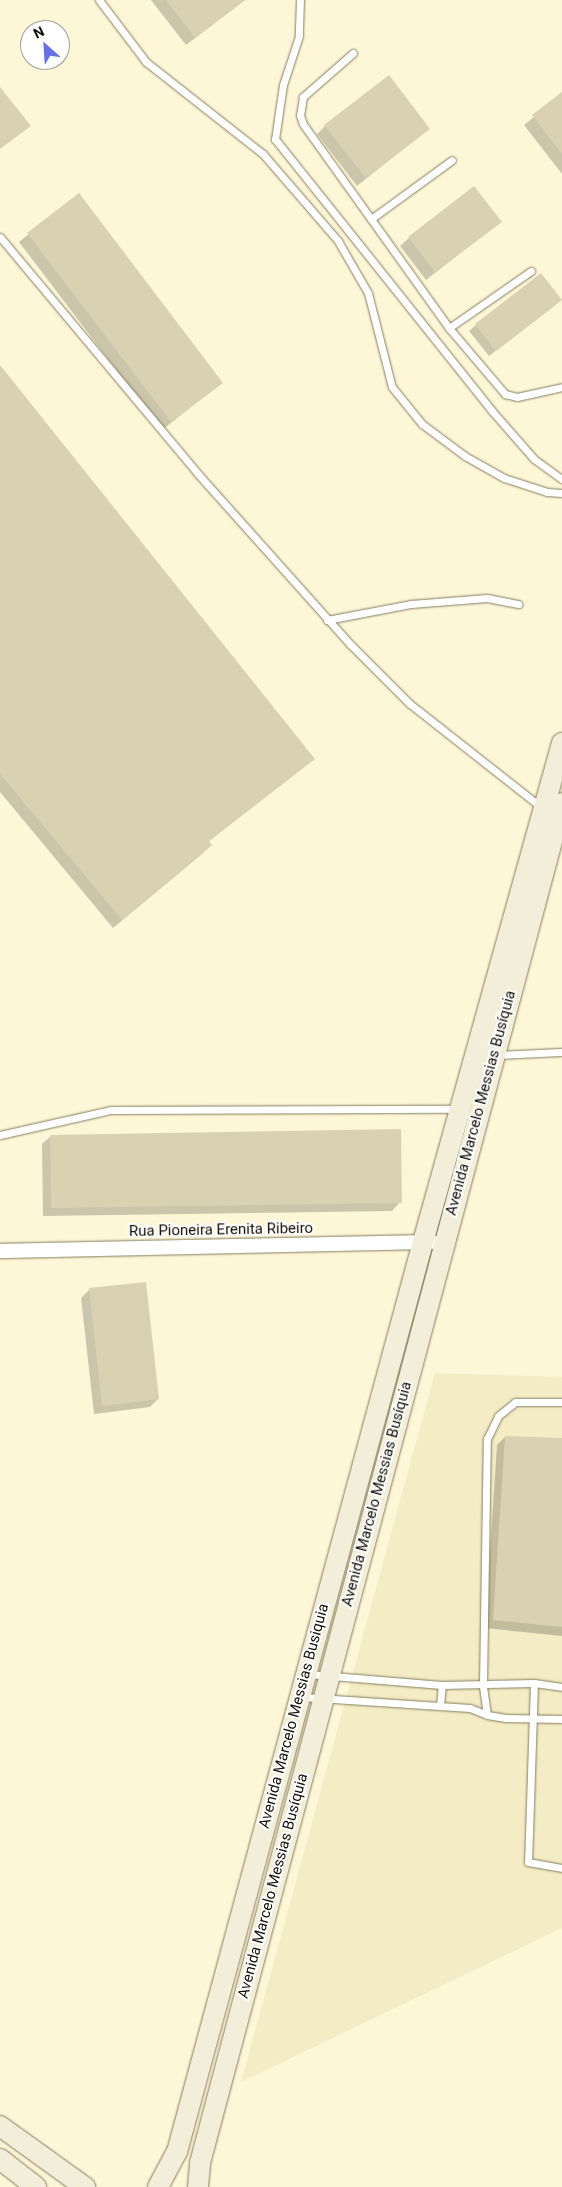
<!DOCTYPE html>
<html>
<head>
<meta charset="utf-8">
<style>
  body { margin:0 }
  #map { position:relative; width:562px; height:2187px; overflow:hidden; background:#fef7d7; font-family:Roboto,sans-serif }
  div>[style] { position:absolute }
  .built>* { inset:0; background:#f4ecc4 }
  .shadow>* { inset:0; background:#0003 }
  .building>* { inset:0; background:#d9d1b2 }
  .roads { filter:drop-shadow(0 0 1px #847d60) drop-shadow(0 0 1px #847d60) }
  .lane>* { height:7px; margin:-3.5px; padding:0 3.5px; transform-origin:3.5px; border-radius:3.5px; background:#fff }
  .street>* { height:14px; margin:-7px; padding:0 7px; transform-origin:7px; border-radius:7px; background:#fff }
  .secondary>* { height:20px; margin:-10px; padding:0 10px; transform-origin:10px; border-radius:10px; background:#f3eed9 }
  span { translate:-50% -50%; white-space:nowrap; text-align:center; line-height:1.15; -webkit-text-stroke:4px #fff; paint-order:stroke }
  .street-label { font-size:15px; color:#131006 }
  .north { position:absolute; left:20px; top:20px; width:50px; height:50px; box-sizing:border-box; background:#fff; border:1px solid #a19f9b; border-radius:50%; rotate:334deg; font-size:14px; font-weight:700; line-height:20px; text-align:center; color:#131006 }
  .north::after { content:''; display:block; margin:auto; width:18px; height:22px; background:#6570e8; clip-path:polygon(50% 0,100% 100%,50% 72%,0 100%) }
</style>
</head>
<body>
<div id="map">
  <div class="built">
    <i style="clip-path:polygon(435px 1373px,562px 1377px,562px 1928px,241px 2082px)"></i>
  </div>
  <div class="shadow">
    <i style="clip-path:polygon(151px 0,245px 0,186px 45px)"></i>
    <i style="clip-path:polygon(562px 94px,562px 174px,524px 125px)"></i>
    <i style="clip-path:polygon(325px 126px,428px 129px,357px 186px,317px 134px)"></i>
    <i style="clip-path:polygon(78px 195px,221px 383px,162px 430px,19px 242px)"></i>
    <i style="clip-path:polygon(500px 222px,426px 280px,400px 246px,409px 238px)"></i>
    <i style="clip-path:polygon(554px 306px,489px 356px,469px 331px,476px 325px)"></i>
    <i style="clip-path:polygon(0 367px,313px 759px,208px 842px,211px 845px,202px 854px,113px 928px,0 792px)"></i>
    <i style="clip-path:polygon(51px 1136px,400px 1202px,392px 1211px,43px 1216px,42px 1144px)"></i>
    <i style="clip-path:polygon(144px 1283px,158px 1399px,150px 1407px,94px 1414px,81px 1298px,89px 1290px)"></i>
    <i style="clip-path:polygon(505px 1437px,562px 1440px,562px 1636px,485px 1628px,497px 1445px)"></i>
  </div>
  <div class="building">
    <i style="clip-path:polygon(166px 0,245px 0,195px 38px)"></i>
    <i style="clip-path:polygon(389px 75px,430px 129px,366px 178px,324px 125px)"></i>
    <i style="clip-path:polygon(0 87px,31px 126px,0 149px)"></i>
    <i style="clip-path:polygon(562px 92px,562px 154px,532px 115px)"></i>
    <i style="clip-path:polygon(474px 186px,502px 222px,435px 272px,408px 237px)"></i>
    <i style="clip-path:polygon(79px 193px,223px 383px,171px 422px,27px 233px)"></i>
    <i style="clip-path:polygon(541px 273px,562px 300px,496px 351px,475px 324px)"></i>
    <i style="clip-path:polygon(0 365px,315px 759px,209px 841px,212px 845px,122px 920px,0 774px)"></i>
    <i style="clip-path:polygon(401px 1129px,402px 1203px,51px 1208px,50px 1135px)"></i>
    <i style="clip-path:polygon(146px 1282px,159px 1399px,102px 1406px,89px 1288px)"></i>
    <i style="clip-path:polygon(505px 1436px,562px 1438px,562px 1627px,493px 1620px)"></i>
  </div>
  <div class="roads">
    <div class="lane">
      <i style="left:99px;top:0;width:78px;rotate:52.8deg"></i>
      <i style="left:146px;top:62px;width:149px;rotate:38.2deg"></i>
      <i style="left:263px;top:154px;width:115px;rotate:49.2deg"></i>
      <i style="left:338px;top:241px;width:60px;rotate:60deg"></i>
      <i style="left:368px;top:293px;width:97px;rotate:75.7deg"></i>
      <i style="left:392px;top:387px;width:48px;rotate:51deg"></i>
      <i style="left:422px;top:424px;width:54px;rotate:36.7deg"></i>
      <i style="left:465px;top:456px;width:45px;rotate:29.4deg"></i>
      <i style="left:504px;top:478px;width:45px;rotate:18deg"></i>
      <i style="left:547px;top:492px;width:15px;rotate:4deg"></i>
      <i style="left:300px;top:0;width:36px;rotate:92deg"></i>
      <i style="left:299px;top:36px;width:52px;rotate:108.1deg"></i>
      <i style="left:283px;top:85px;width:55px;rotate:98.4deg"></i>
      <i style="left:275px;top:139px;width:348px;rotate:51.4deg"></i>
      <i style="left:492px;top:411px;width:64px;rotate:48.8deg"></i>
      <i style="left:534px;top:459px;width:34px;rotate:36deg"></i>
      <i style="left:353px;top:53px;width:67px;rotate:138.7deg"></i>
      <i style="left:303px;top:97px;width:18px;rotate:99deg"></i>
      <i style="left:300px;top:115px;width:9px;rotate:72deg"></i>
      <i style="left:303px;top:124px;width:251px;rotate:54.4deg"></i>
      <i style="left:449px;top:328px;width:87px;rotate:49.7deg"></i>
      <i style="left:505px;top:394px;width:12px;rotate:14deg"></i>
      <i style="left:517px;top:397px;width:46px;rotate:-12.5deg"></i>
      <i style="left:371px;top:219px;width:100px;rotate:-36.1deg"></i>
      <i style="left:0;top:237px;width:309px;rotate:50.1deg"></i>
      <i style="left:198px;top:474px;width:229px;rotate:48.2deg"></i>
      <i style="left:351px;top:645px;width:83px;rotate:45deg"></i>
      <i style="left:410px;top:704px;width:168px;rotate:38.2deg"></i>
      <i style="left:449px;top:328px;width:100px;rotate:-34.8deg"></i>
      <i style="left:327px;top:620px;width:86px;rotate:-10.8deg"></i>
      <i style="left:411px;top:604px;width:76px;rotate:-4.5deg"></i>
      <i style="left:487px;top:598px;width:32px;rotate:11deg"></i>
      <i style="left:496px;top:1055px;width:66px;rotate:-2.6deg"></i>
      <i style="left:0;top:1135px;width:114px;rotate:-12.7deg"></i>
      <i style="left:111px;top:1110px;width:346px;rotate:-0.2deg"></i>
      <i style="left:308px;top:1674px;width:134px;rotate:4.7deg"></i>
      <i style="left:442px;top:1685px;width:92px;rotate:-1.2deg"></i>
      <i style="left:534px;top:1683px;width:28px;rotate:8deg"></i>
      <i style="left:534px;top:1683px;width:179px;rotate:91.9deg"></i>
      <i style="left:528px;top:1862px;width:35px;rotate:10deg"></i>
      <i style="left:303px;top:1697px;width:167px;rotate:3.8deg"></i>
      <i style="left:470px;top:1708px;width:18px;rotate:22deg"></i>
      <i style="left:487px;top:1715px;width:19px;rotate:9deg"></i>
      <i style="left:506px;top:1718px;width:56px;rotate:1deg"></i>
      <i style="left:440px;top:1706px;width:21px;rotate:-85deg"></i>
      <i style="left:487px;top:1715px;width:30px;rotate:-98deg"></i>
      <i style="left:483px;top:1685px;width:246px;rotate:-89.1deg"></i>
      <i style="left:487px;top:1439px;width:25px;rotate:-64deg"></i>
      <i style="left:498px;top:1416px;width:22px;rotate:-39deg"></i>
      <i style="left:515px;top:1402px;width:47px"></i>
    </div>
    <div class="street">
      <i style="left:0;top:1251px;width:432px;rotate:-1.2deg"></i>
    </div>
    <div class="secondary">
      <i style="left:0;top:2126px;width:105px;rotate:35.7deg"></i>
      <i style="left:0;top:2159px;width:46px;rotate:37.9deg"></i>
      <i style="left:158px;top:2187px;width:40px;rotate:-62deg"></i>
      <i style="left:177px;top:2152px;width:943px;rotate:-74.87deg"></i>
      <i style="left:423px;top:1242px;width:518px;rotate:-74.43deg"></i>
      <i style="left:198px;top:2187px;width:24px;rotate:-85deg"></i>
      <i style="left:200px;top:2163px;width:1407px;rotate:-75.09deg"></i>
    </div>
  </div>
  <div class="street-label">
    <span style="left:481px;top:1103px;rotate:-75deg">Avenida Marcelo Messias Busíquia</span>
    <span style="left:221px;top:1230px;rotate:-1deg">Rua Pioneira Erenita Ribeiro</span>
    <span style="left:377px;top:1494px;rotate:-75deg">Avenida Marcelo Messias Busíquia</span>
    <span style="left:294px;top:1716px;rotate:-75deg">Avenida Marcelo Messias Busiquia</span>
    <span style="left:273px;top:1886px;rotate:-75deg">Avenida Marcelo Messias Busíquia</span>
  </div>
  <div class="north">N</div>
</div>
</body>
</html>
